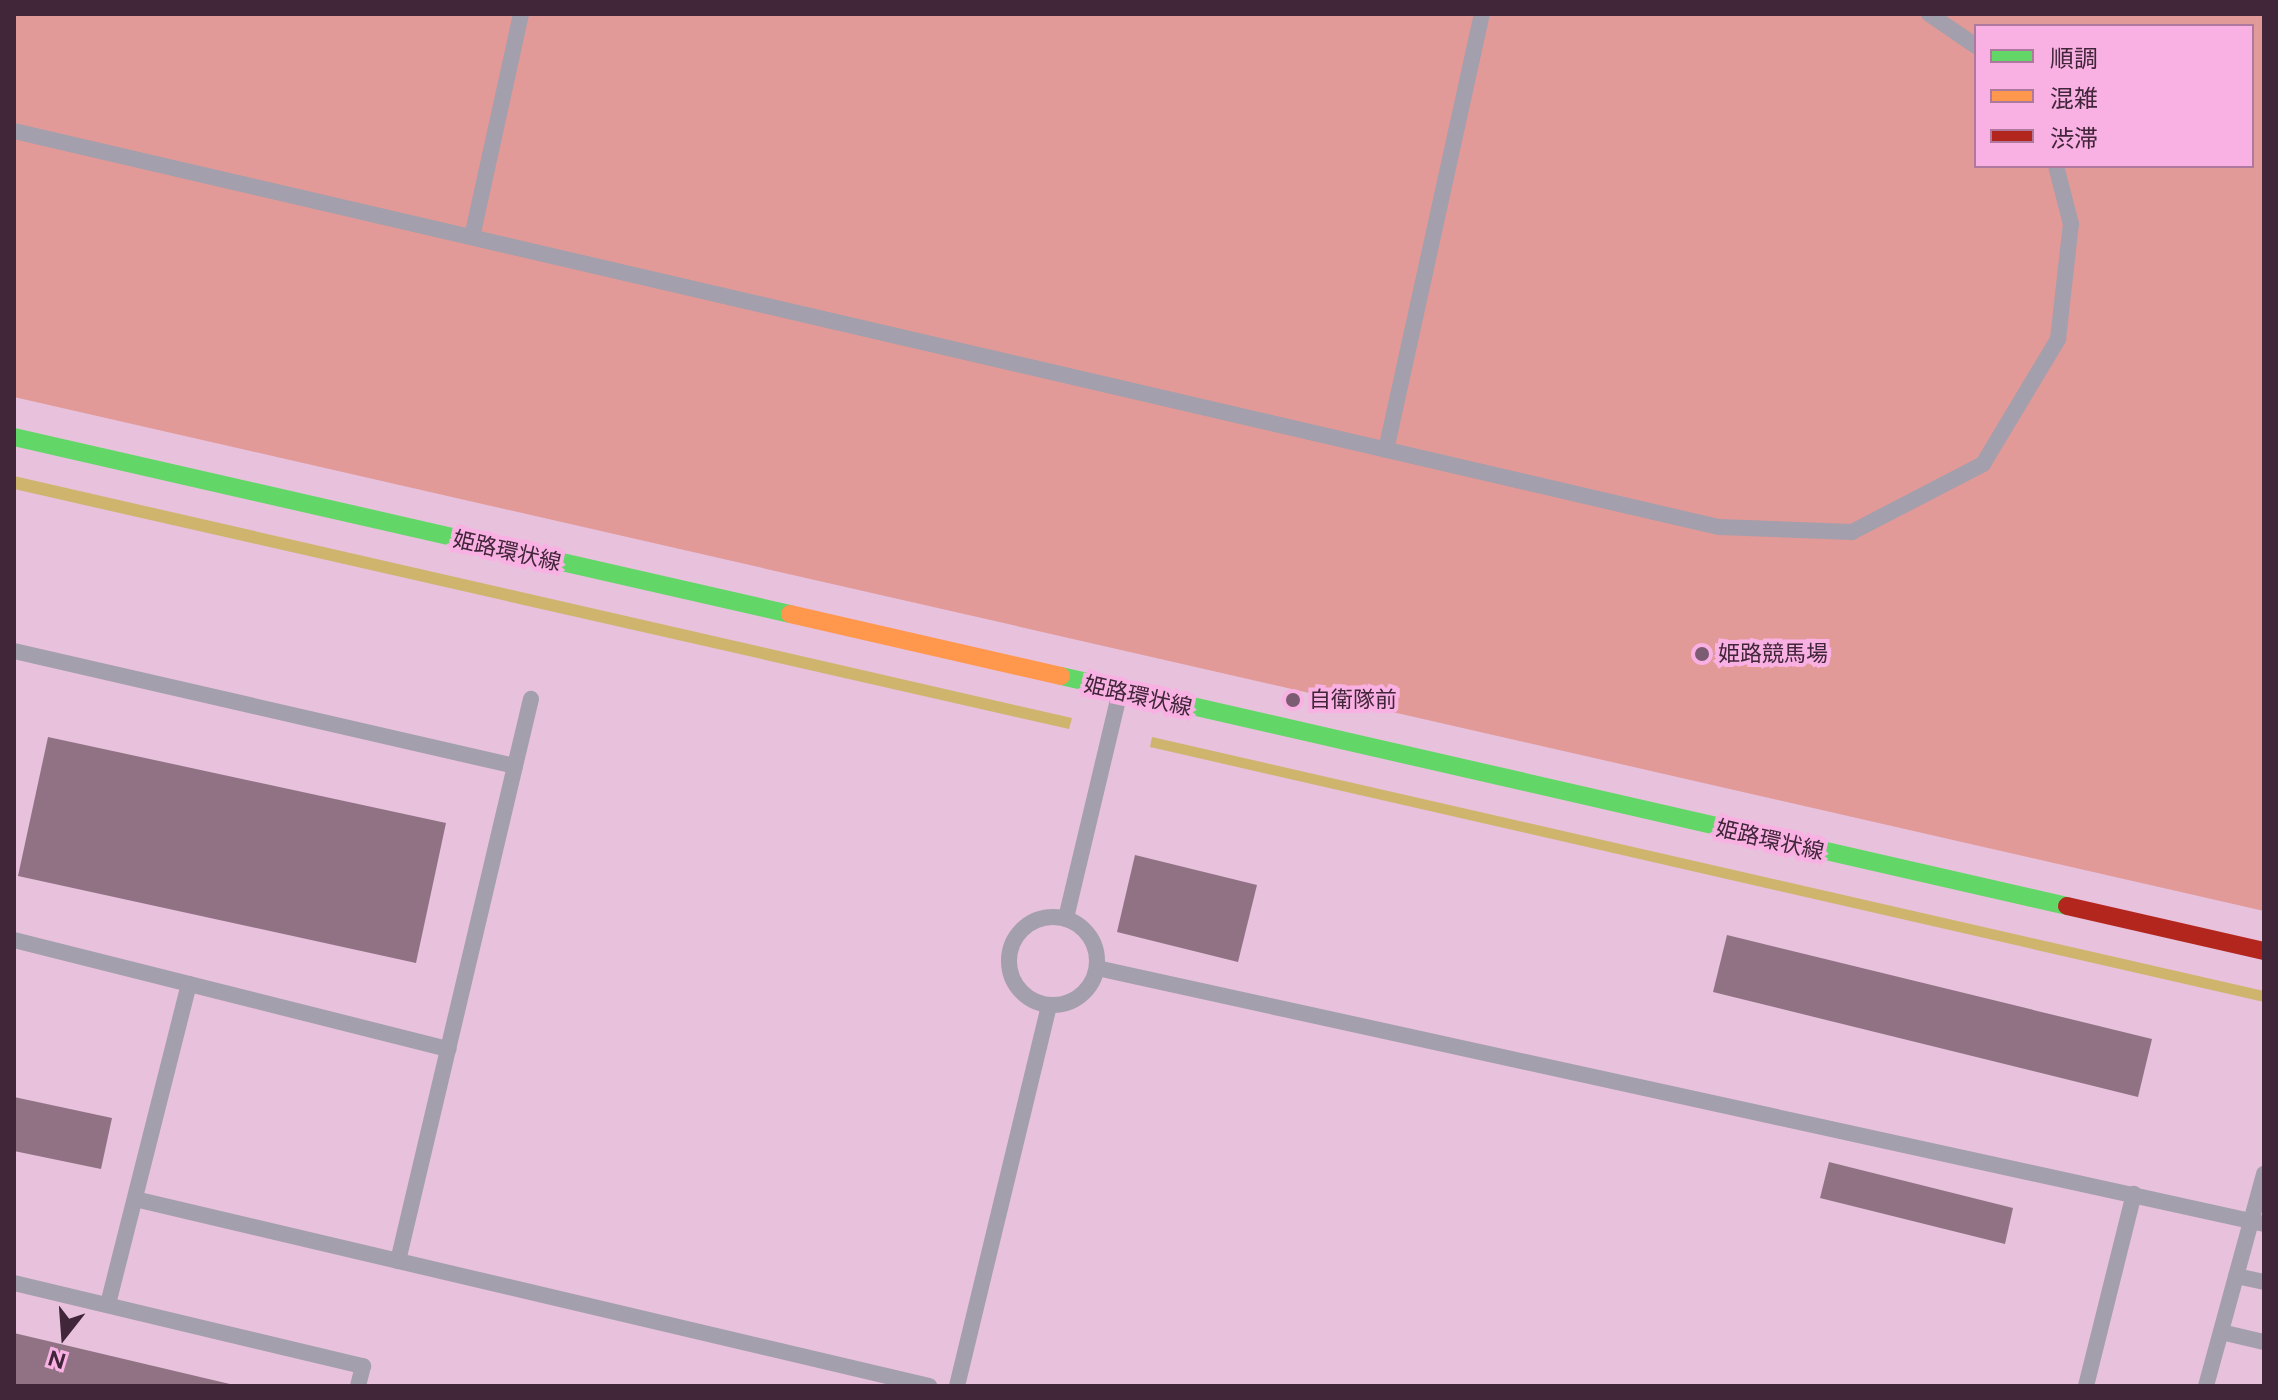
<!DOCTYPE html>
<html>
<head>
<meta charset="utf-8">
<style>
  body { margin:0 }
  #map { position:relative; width:2278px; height:1400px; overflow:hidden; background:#e8c1dd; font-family:Figtree,"Noto Sans JP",sans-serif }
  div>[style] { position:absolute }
  .green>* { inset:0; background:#e19a97 }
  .water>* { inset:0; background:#cfb46e }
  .building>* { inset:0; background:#917284 }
  .lane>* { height:16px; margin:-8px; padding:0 8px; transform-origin:8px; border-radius:8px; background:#a39fad }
  .lane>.ring { margin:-8px; padding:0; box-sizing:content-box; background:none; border:16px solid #a39fad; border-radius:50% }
  .fast>* { height:18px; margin:-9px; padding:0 9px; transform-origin:9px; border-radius:9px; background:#63d668 }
  .slow>* { height:18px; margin:-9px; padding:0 9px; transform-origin:9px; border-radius:9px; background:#ff974d }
  .jam>* { height:18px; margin:-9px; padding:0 9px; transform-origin:9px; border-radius:9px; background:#b3261e }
  .dots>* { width:22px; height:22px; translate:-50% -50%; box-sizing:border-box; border:4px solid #f9b0e3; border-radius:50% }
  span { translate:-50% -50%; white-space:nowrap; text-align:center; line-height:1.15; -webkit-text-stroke:8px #f9b0e3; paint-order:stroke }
  .street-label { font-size:22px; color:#412539 }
  .poi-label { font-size:22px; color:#412539 }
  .left { translate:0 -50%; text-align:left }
  .frame { position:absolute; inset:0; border:16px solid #412539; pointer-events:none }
  .legend { position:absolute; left:1974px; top:24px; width:280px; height:144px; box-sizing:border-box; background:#f9b0e3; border:2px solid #af789f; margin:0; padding:10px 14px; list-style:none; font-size:24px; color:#412539 }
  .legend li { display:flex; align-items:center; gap:16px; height:40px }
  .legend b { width:40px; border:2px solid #af789f }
  .north { position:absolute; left:24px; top:1296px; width:80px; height:80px; -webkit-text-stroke:6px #f9b0e3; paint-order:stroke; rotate:197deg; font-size:22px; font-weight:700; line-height:32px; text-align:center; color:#412539 }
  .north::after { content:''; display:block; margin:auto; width:28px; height:36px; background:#412539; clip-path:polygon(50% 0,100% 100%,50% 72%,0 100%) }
</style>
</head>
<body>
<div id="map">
  <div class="green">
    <i style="clip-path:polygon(evenodd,14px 14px,2264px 14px,2264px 911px,14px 397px,14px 14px,1976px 26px,2252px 26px,2252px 166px,1976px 166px,1976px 26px)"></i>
  </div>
  <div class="water">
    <i style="clip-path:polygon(14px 476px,1072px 718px,1069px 729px,14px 489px)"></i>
    <i style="clip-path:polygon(1152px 737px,2264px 991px,2264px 1002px,1150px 747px)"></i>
  </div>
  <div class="building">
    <i style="clip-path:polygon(48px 737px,446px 823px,416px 963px,18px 876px)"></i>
    <i style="clip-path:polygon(1135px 855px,1257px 885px,1238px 962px,1117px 932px)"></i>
    <i style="clip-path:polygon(1727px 935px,2152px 1039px,2138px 1097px,1713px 992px)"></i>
    <i style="clip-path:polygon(14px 1097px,112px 1118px,101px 1169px,14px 1151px)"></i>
    <i style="clip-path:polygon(1829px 1162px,2013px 1208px,2005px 1244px,1820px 1198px)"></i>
    <i style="clip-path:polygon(14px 1333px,234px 1385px,234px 1386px,14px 1386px)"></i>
  </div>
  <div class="lane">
    <i style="left:1929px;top:14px;width:57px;rotate:34.2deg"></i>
    <i style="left:14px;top:131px;width:1750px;rotate:13.08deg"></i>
    <i style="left:1719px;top:527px;width:133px;rotate:2.2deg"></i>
    <i style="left:1852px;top:532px;width:148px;rotate:-27.4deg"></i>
    <i style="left:1983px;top:464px;width:146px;rotate:-59deg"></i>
    <i style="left:2058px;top:339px;width:116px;rotate:-83.6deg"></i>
    <i style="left:2071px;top:224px;width:60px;rotate:-104.5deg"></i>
    <i style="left:472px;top:237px;width:228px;rotate:-77.6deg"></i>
    <i style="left:1386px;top:450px;width:446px;rotate:-77.6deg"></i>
    <i style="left:14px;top:651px;width:514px;rotate:12.93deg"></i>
    <i style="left:515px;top:766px;width:69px;rotate:-76.6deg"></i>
    <i class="ring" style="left:1009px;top:917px;width:72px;height:72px"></i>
    <i style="left:1066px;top:918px;width:232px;rotate:-76.6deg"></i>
    <i style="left:14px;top:940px;width:448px;rotate:14.1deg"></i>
    <i style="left:1097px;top:968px;width:1195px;rotate:12.37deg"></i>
    <i style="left:135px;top:1199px;width:816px;rotate:13.25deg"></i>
    <i style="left:398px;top:1261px;width:509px;rotate:-76.7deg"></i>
    <i style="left:2236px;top:1276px;width:29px;rotate:12deg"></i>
    <i style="left:14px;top:1283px;width:359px;rotate:13.4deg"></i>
    <i style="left:363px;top:1366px;width:21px;rotate:104deg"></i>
    <i style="left:108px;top:1304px;width:330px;rotate:-75.8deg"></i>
    <i style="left:2221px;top:1332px;width:44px;rotate:13.1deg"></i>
    <i style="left:957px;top:1386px;width:390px;rotate:-76.4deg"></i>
    <i style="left:2086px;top:1386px;width:198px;rotate:-76deg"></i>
    <i style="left:2206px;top:1386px;width:220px;rotate:-74.7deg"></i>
  </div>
  <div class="fast">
    <i style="left:14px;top:437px;width:796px;rotate:12.85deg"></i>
    <i style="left:1061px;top:676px;width:1032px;rotate:12.88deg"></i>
  </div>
  <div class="slow">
    <i style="left:790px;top:614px;width:278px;rotate:12.9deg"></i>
  </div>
  <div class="jam">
    <i style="left:2067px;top:906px;width:202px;rotate:12.9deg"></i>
  </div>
  <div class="dots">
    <i style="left:1702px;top:654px;background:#7b5c72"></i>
    <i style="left:1293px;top:700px;background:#7b5c72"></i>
  </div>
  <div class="street-label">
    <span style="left:507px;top:551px;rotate:13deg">姫路環状線</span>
    <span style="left:1138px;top:696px;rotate:13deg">姫路環状線</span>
    <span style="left:1770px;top:840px;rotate:13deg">姫路環状線</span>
  </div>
  <div class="poi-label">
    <span class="left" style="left:1718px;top:654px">姫路競馬場</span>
    <span class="left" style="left:1309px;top:700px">自衛隊前</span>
  </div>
  <div class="frame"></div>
  <ul class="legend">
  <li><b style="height:10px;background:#63d668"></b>順調</li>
  <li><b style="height:10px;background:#ff974d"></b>混雑</li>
  <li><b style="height:10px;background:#b3261e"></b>渋滞</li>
  </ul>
  <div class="north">N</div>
</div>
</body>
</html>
